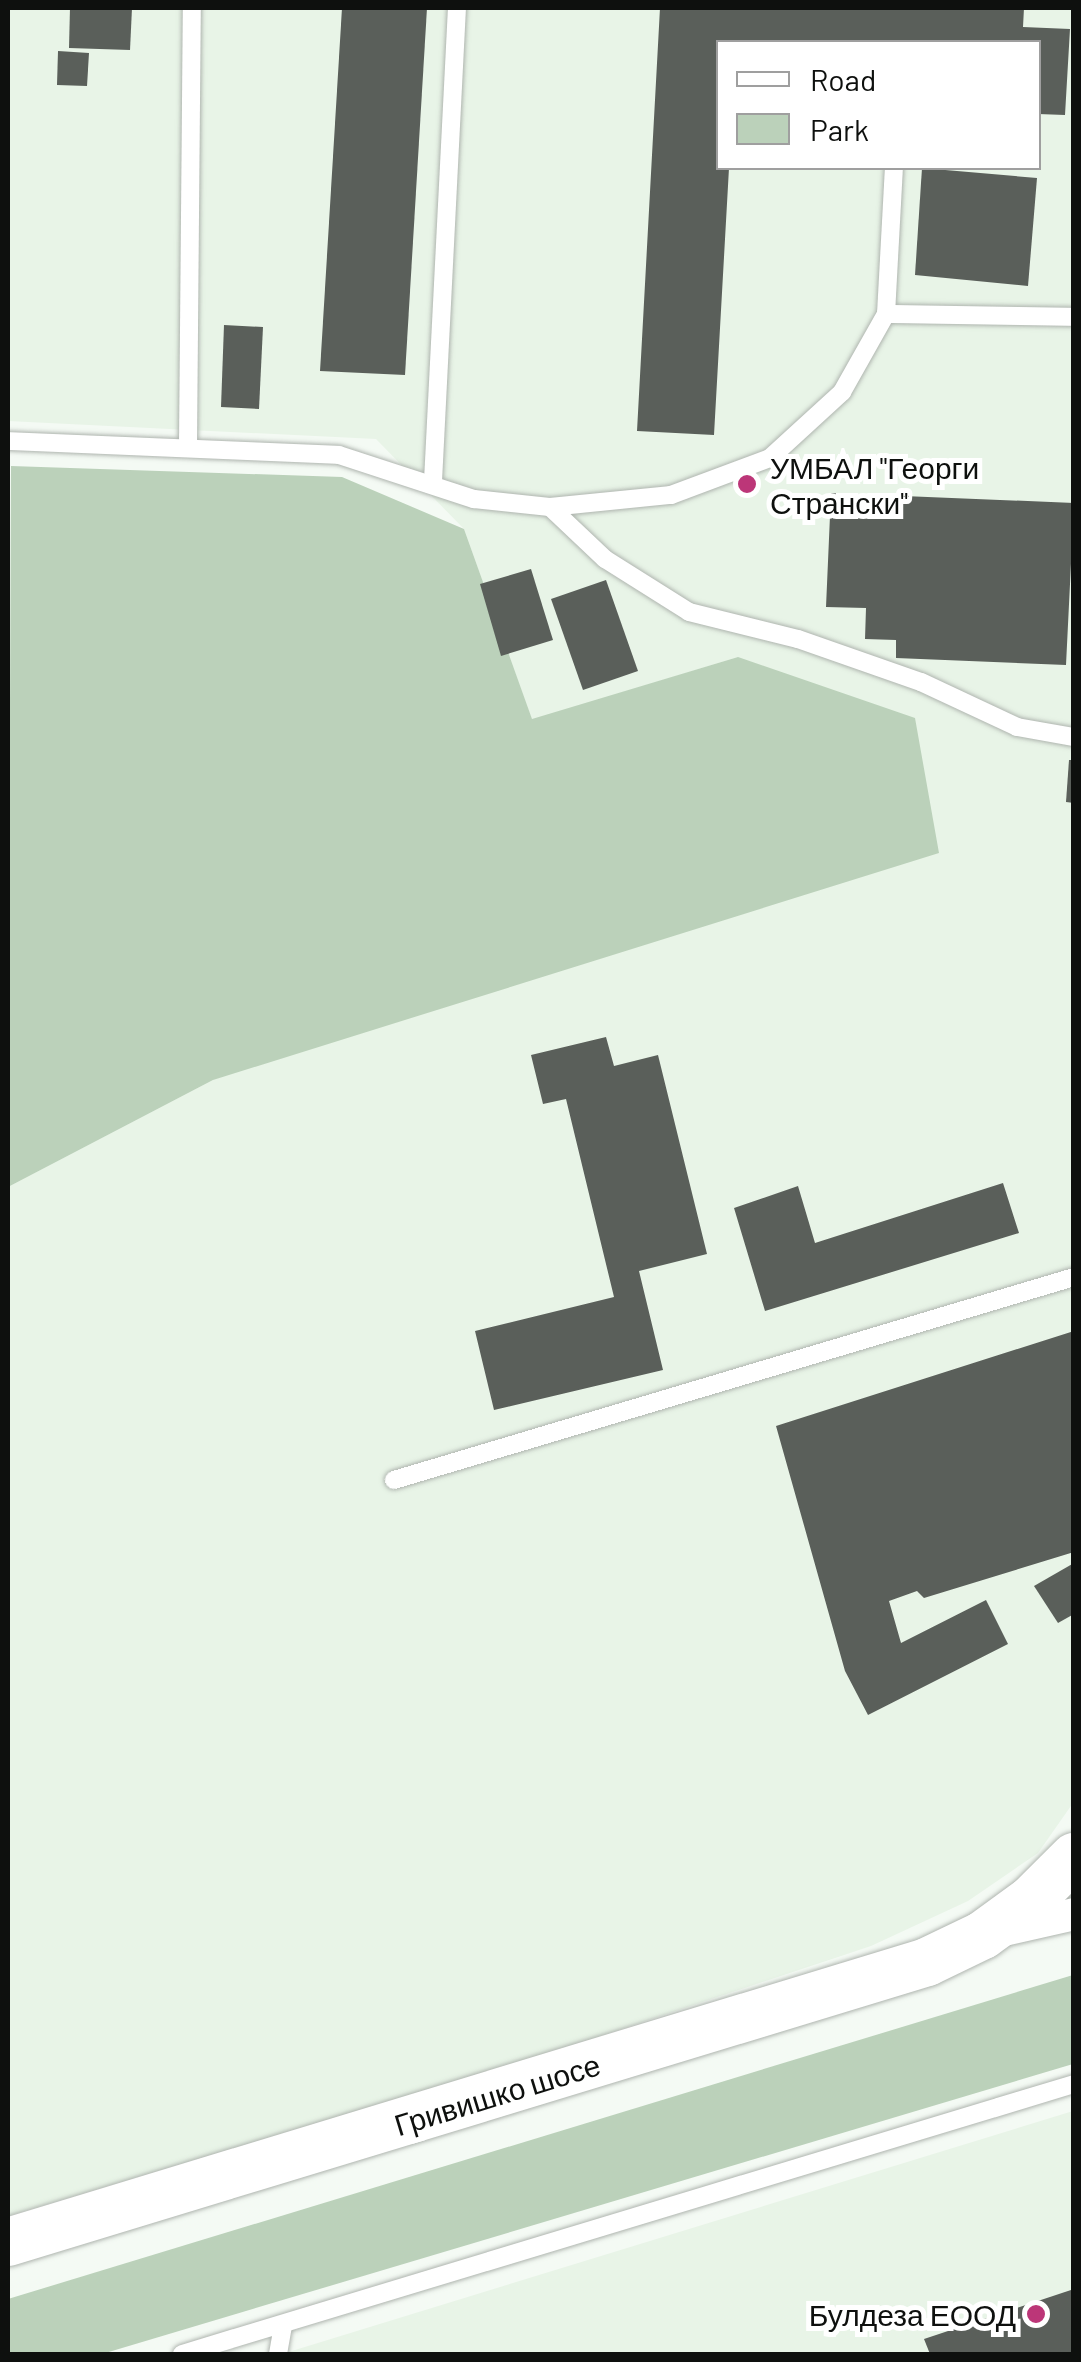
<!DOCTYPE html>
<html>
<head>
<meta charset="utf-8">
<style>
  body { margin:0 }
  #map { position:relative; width:1081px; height:2362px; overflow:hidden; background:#f4faf4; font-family:Barlow,sans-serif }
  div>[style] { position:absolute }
  .built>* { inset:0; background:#e8f4e7 }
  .green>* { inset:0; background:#bbd1ba }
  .building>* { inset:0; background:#5a5f5a }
  .roads { filter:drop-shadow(0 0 2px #afb5af) drop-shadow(0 0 2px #afb5af) }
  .lane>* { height:18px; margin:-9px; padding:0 9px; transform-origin:9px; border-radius:9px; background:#fff }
  .street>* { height:32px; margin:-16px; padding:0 16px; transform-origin:16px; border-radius:16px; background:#fff }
  .secondary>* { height:48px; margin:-24px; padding:0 24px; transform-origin:24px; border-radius:24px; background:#fff }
  .dots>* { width:28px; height:28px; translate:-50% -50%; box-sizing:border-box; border:5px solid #fff; border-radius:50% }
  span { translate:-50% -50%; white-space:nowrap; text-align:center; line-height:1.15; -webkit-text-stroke:10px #fff; paint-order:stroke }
  .poi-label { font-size:30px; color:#0e100e }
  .left { translate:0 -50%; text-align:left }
  .right { translate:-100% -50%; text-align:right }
  .street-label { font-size:30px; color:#0e100e }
  .frame { position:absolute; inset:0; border:10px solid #0e100e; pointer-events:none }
  .legend { position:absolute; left:716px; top:40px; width:325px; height:130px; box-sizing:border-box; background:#fff; border:2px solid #9f9f9f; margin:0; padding:12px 18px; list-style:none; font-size:30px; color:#0e100e }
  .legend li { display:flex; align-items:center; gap:20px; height:50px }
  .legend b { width:50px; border:2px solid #9f9f9f }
</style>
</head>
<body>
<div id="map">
  <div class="built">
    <i style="clip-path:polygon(evenodd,9px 8px,1073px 8px,1073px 1803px,1038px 1853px,968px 1901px,871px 1946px,537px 2057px,8px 2216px,8px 1187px,213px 1080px,738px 657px,532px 720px,464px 529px,376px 439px,8px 421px,9px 8px,718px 42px,1038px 42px,1038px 168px,718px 168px,718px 42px)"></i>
    <i style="clip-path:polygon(1073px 2111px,1073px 2354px,282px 2354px)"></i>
  </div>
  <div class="green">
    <i style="clip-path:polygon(11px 466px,342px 477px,464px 529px,532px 719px,738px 657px,915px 718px,939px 853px,213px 1080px,8px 1187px)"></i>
    <i style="clip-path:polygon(1073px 1975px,1073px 2064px,102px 2354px,8px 2354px,8px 2299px)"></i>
  </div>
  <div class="building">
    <i style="clip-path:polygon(70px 8px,132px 8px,130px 50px,69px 48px)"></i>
    <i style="clip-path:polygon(342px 8px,427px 8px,405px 375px,320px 371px)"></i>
    <i style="clip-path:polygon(660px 8px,1024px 8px,1023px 27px,1070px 29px,1065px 115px,1038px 114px,1038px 42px,718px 42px,718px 168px,729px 168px,714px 435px,637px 431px)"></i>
    <i style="clip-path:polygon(58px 51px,89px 53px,87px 86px,57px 85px)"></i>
    <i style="clip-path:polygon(922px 168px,1037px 178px,1028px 286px,915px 275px)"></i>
    <i style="clip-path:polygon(224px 325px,263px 327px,259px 409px,221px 407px)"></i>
    <i style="clip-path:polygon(831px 493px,1074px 503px,1066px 665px,896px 658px,896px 640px,865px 639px,866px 608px,826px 607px)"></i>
    <i style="clip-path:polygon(531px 569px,553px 640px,501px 656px,480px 584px)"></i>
    <i style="clip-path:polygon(606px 580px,638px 671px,583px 690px,551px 599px)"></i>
    <i style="clip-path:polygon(1069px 760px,1074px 760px,1074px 803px,1066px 802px)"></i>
    <i style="clip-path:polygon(606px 1037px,614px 1066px,658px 1055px,707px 1254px,639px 1271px,663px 1370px,494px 1410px,475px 1331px,614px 1297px,566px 1099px,543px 1104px,531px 1055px)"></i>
    <i style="clip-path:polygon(1003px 1183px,1019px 1233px,765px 1311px,734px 1208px,798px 1186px,815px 1243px)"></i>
    <i style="clip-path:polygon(1074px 1331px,1074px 1552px,924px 1598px,917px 1591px,889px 1601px,901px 1643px,986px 1600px,1008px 1644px,868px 1715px,845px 1671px,776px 1426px)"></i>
    <i style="clip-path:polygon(1074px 1563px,1074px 1614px,1058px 1623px,1034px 1586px)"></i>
    <i style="clip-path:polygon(1074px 2289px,1074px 2354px,930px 2354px,924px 2339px)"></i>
  </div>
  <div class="roads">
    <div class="lane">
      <i style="left:886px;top:314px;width:188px;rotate:0.9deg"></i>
      <i style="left:8px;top:441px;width:331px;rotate:2.4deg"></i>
      <i style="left:339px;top:455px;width:142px;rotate:18.1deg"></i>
      <i style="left:474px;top:499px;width:76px;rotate:6deg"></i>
      <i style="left:550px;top:507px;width:122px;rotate:-5.7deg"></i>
      <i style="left:671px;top:495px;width:106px;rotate:-20.5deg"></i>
      <i style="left:770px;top:458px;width:98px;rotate:-42.5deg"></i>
      <i style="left:842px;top:392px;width:90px;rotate:-60.6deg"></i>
      <i style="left:886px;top:314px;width:146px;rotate:-86.9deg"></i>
      <i style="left:188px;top:445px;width:437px;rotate:-89.5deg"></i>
      <i style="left:433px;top:481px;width:474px;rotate:-87.1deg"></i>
      <i style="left:550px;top:507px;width:76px;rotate:43.4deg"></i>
      <i style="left:605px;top:559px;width:99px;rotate:32.2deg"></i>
      <i style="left:689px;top:612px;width:112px;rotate:13.9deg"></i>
      <i style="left:798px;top:639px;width:130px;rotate:19.3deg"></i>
      <i style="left:921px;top:682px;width:106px;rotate:25.1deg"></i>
      <i style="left:1017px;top:727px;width:58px;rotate:10deg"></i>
      <i style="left:394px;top:1480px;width:710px;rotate:-16.62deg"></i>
      <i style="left:182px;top:2354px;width:932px;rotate:-16.84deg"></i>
      <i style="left:278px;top:2354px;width:29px;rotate:-80deg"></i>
    </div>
    <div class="street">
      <i style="left:1000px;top:1931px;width:76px;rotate:-12.9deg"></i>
    </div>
    <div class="secondary">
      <i style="left:8px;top:2242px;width:961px;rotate:-16.94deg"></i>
      <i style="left:927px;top:1962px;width:62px;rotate:-25.7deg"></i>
      <i style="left:983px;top:1935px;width:59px;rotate:-36.1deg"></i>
      <i style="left:1031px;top:1900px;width:61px;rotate:-45deg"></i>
    </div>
  </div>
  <div class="dots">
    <i style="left:747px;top:484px;background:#bc3678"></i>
    <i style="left:1036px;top:2314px;background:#bc3678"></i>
  </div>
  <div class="poi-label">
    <span class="left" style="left:770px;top:484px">УМБАЛ "Георги<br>Странски"</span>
    <span class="right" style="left:1016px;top:2314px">Булдеза ЕООД</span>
  </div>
  <div class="street-label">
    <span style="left:497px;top:2094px;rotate:-17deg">Гривишко шосе</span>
  </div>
  <div class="frame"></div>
  <ul class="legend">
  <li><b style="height:12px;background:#fff"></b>Road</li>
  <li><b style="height:28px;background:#bbd1ba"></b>Park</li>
  </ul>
</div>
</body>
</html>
